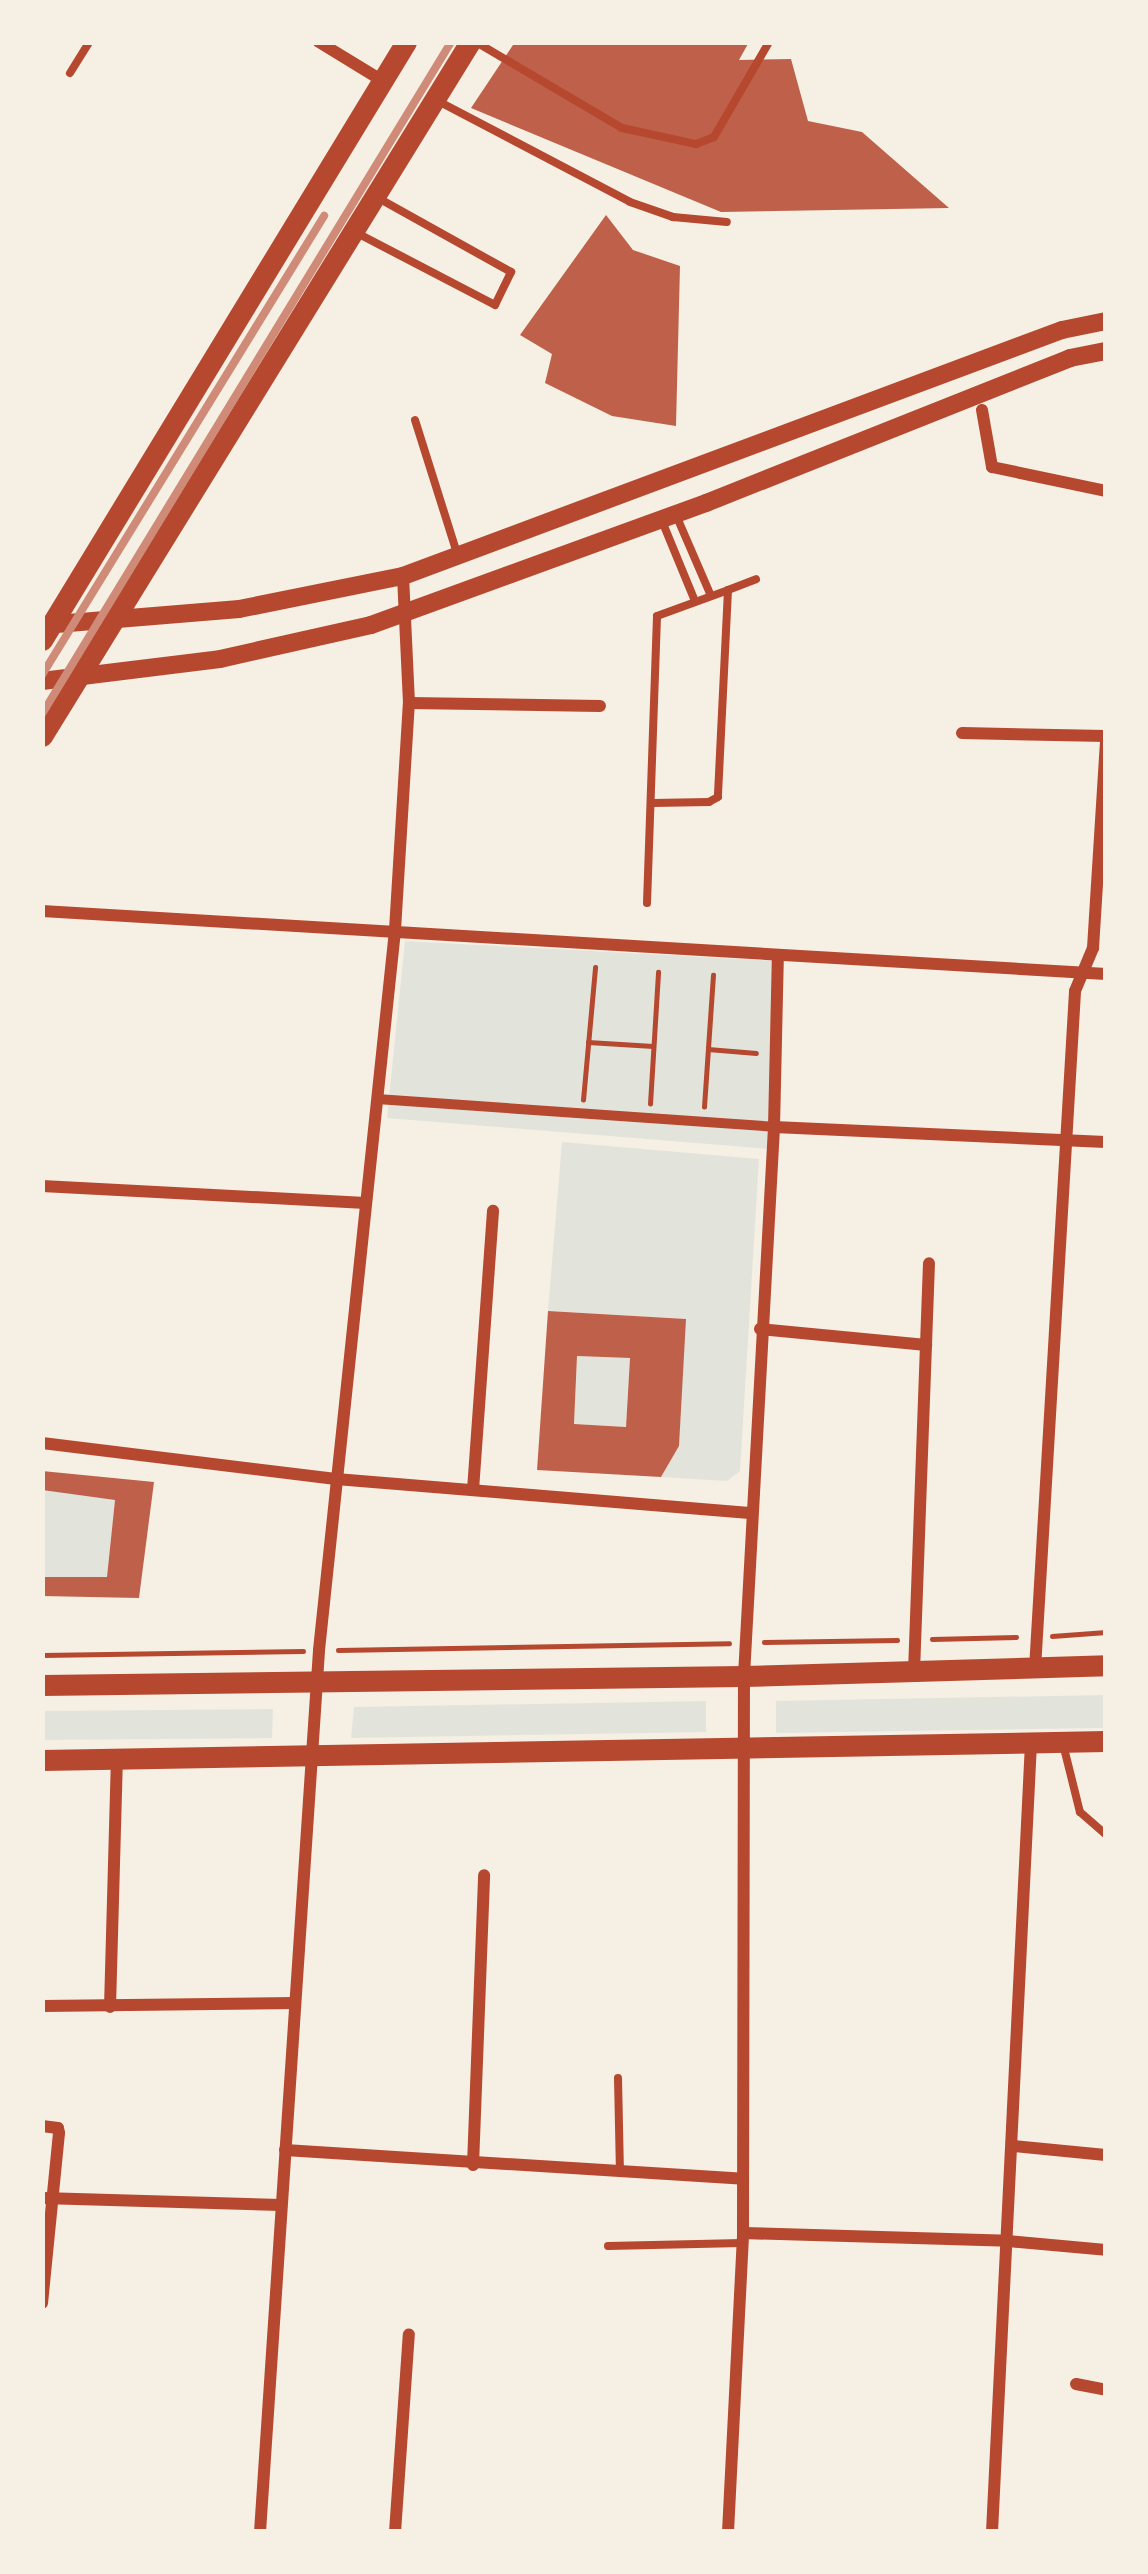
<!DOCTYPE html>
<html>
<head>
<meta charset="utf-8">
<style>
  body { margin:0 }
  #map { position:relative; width:1148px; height:2574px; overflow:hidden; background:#f6efe4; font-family:Jost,sans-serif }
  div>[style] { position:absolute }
  .green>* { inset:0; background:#e2e4dc }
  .building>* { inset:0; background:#bf614a }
  .path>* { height:4.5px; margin:-2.25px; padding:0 2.25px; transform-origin:2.25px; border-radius:2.25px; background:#b5482f }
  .service>* { height:8px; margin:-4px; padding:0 4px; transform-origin:4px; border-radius:4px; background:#b5482f }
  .pedestrian>* { height:10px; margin:-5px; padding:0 5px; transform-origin:5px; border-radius:5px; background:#b5482f }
  .minor>* { height:12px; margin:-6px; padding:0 6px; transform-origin:6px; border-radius:6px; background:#b5482f }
  .secondary>* { height:18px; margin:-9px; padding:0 9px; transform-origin:9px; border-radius:9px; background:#b5482f }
  .primary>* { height:21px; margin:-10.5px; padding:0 10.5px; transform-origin:10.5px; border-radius:10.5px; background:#b5482f }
  .rail>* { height:8px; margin:-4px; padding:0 4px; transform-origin:4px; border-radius:4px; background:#cf8b77 }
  span { translate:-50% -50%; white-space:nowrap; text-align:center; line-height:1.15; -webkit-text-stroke:9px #f6efe4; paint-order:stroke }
  .frame { position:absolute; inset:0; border:45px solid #f6efe4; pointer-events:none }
</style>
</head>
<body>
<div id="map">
  <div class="green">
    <i style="clip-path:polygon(405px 941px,776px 961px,769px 1149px,387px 1118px)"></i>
    <i style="clip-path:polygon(562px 1142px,759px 1159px,740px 1471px,727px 1481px,661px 1477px,679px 1446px,685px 1319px,548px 1311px)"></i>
    <i style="clip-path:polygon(577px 1356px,630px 1358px,626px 1427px,574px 1424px)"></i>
    <i style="clip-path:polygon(42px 1490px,115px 1500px,107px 1577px,42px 1577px)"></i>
    <i style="clip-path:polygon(1106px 1695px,1106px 1728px,776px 1733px,776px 1701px)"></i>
    <i style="clip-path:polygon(706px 1701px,706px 1732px,351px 1738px,354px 1707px)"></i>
    <i style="clip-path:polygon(273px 1709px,272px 1738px,42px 1740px,42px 1711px)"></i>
  </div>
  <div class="building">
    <i style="clip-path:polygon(515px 42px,749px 42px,739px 60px,791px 59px,808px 121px,862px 132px,949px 208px,721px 212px,471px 108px)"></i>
    <i style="clip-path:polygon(606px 215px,633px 250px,680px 266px,676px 426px,612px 416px,545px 383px,552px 354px,520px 335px)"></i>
    <i style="clip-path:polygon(evenodd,548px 1311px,686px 1319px,679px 1446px,661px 1477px,537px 1470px,548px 1311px,577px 1356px,630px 1358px,626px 1427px,574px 1424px,577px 1356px)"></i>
    <i style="clip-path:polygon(42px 1471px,154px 1482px,139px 1598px,42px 1596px,42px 1577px,107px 1577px,115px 1500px,42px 1490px)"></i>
  </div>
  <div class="path">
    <i style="left:588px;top:1042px;width:65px;rotate:3.5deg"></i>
    <i style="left:708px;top:1049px;width:48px;rotate:4.8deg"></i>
    <i style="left:583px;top:1100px;width:133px;rotate:-84.8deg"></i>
    <i style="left:650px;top:1104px;width:132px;rotate:-86.5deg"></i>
    <i style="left:704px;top:1107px;width:132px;rotate:-86.1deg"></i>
    <i style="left:1052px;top:1636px;width:54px;rotate:-4.2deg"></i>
    <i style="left:932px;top:1639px;width:84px;rotate:-1.4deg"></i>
    <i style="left:764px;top:1642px;width:133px;rotate:-0.9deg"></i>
    <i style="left:338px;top:1650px;width:391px;rotate:-1deg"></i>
    <i style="left:42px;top:1655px;width:261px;rotate:-0.9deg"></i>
  </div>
  <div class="service">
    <i style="left:476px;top:42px;width:169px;rotate:30.5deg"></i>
    <i style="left:622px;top:128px;width:76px;rotate:12.2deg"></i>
    <i style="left:696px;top:144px;width:19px;rotate:-21deg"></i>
    <i style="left:714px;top:137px;width:110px;rotate:-59.9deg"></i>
    <i style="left:70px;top:73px;width:36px;rotate:-58deg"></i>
    <i style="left:436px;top:100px;width:219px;rotate:27.7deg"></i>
    <i style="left:630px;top:202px;width:46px;rotate:19.2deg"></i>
    <i style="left:673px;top:217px;width:54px;rotate:5.3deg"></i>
    <i style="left:355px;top:232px;width:158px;rotate:27.5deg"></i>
    <i style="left:495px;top:305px;width:37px;rotate:-64deg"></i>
    <i style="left:511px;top:272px;width:150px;rotate:-150.9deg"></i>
    <i style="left:415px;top:420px;width:143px;rotate:72.5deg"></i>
    <i style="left:676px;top:515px;width:88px;rotate:66.6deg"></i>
    <i style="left:662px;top:521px;width:87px;rotate:67.6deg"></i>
    <i style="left:728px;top:590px;width:30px;rotate:-21deg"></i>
    <i style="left:647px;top:903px;width:287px;rotate:-88deg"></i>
    <i style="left:657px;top:616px;width:76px;rotate:-20.1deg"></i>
    <i style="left:728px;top:590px;width:207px;rotate:92.8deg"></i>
    <i style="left:718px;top:797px;width:10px;rotate:151deg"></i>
    <i style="left:709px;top:802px;width:56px;rotate:179deg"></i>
    <i style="left:1063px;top:1744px;width:70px;rotate:76deg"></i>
    <i style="left:1080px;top:1812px;width:35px;rotate:41deg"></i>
    <i style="left:618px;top:2078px;width:93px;rotate:88.8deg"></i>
    <i style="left:608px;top:2246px;width:134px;rotate:-1.3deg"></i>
  </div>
  <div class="pedestrian">
    <i style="left:377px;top:1099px;width:398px;rotate:4deg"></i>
  </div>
  <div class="minor">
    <i style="left:319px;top:42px;width:75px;rotate:31.4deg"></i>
    <i style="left:982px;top:410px;width:58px;rotate:80deg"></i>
    <i style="left:992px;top:467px;width:116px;rotate:11.9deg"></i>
    <i style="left:409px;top:703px;width:191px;rotate:0.9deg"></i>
    <i style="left:962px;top:733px;width:144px;rotate:1.2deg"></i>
    <i style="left:42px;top:911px;width:1066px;rotate:3.39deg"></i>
    <i style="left:774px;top:1127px;width:332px;rotate:2.6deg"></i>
    <i style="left:42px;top:1186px;width:324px;rotate:3deg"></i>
    <i style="left:760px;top:1329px;width:167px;rotate:5.5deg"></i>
    <i style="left:42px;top:1443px;width:296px;rotate:7deg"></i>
    <i style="left:336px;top:1479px;width:415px;rotate:4.7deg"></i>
    <i style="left:473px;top:1490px;width:280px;rotate:-85.9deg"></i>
    <i style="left:1035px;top:1669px;width:679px;rotate:-86.62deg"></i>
    <i style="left:1075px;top:991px;width:47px;rotate:-67.3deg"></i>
    <i style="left:1093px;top:948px;width:208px;rotate:-86.4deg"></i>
    <i style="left:914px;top:1672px;width:409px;rotate:-87.9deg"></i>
    <i style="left:42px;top:2006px;width:253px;rotate:-0.7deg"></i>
    <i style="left:110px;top:2007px;width:247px;rotate:-88.4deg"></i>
    <i style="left:42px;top:2126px;width:16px;rotate:7deg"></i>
    <i style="left:58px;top:2128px;width:5px;rotate:79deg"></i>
    <i style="left:59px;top:2133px;width:171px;rotate:95.7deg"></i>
    <i style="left:1013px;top:2146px;width:93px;rotate:5.5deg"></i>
    <i style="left:285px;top:2150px;width:459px;rotate:3.6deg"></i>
    <i style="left:473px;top:2165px;width:290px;rotate:-87.8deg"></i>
    <i style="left:42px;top:2198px;width:239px;rotate:1.7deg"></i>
    <i style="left:743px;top:2233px;width:265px;rotate:1.7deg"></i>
    <i style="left:1008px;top:2241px;width:98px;rotate:5.2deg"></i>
    <i style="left:1076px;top:2384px;width:31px;rotate:11deg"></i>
    <i style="left:260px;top:2532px;width:884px;rotate:-86.17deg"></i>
    <i style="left:319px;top:1650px;width:724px;rotate:-83.97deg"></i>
    <i style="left:395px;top:930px;width:227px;rotate:-86.5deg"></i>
    <i style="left:409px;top:703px;width:127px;rotate:-92.7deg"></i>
    <i style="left:395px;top:2532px;width:198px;rotate:-86deg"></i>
    <i style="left:728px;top:2532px;width:299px;rotate:-87.1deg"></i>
    <i style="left:743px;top:2233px;width:557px;rotate:-89.9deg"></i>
    <i style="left:744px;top:1676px;width:550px;rotate:-86.87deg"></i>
    <i style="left:774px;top:1127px;width:172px;rotate:-88.7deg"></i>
    <i style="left:992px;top:2532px;width:790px;rotate:-87.17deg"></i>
  </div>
  <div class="secondary">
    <i style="left:44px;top:625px;width:196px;rotate:-4.7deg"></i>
    <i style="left:239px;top:609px;width:167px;rotate:-11.4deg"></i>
    <i style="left:403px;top:576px;width:703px;rotate:-20.47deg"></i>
    <i style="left:1062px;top:330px;width:45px;rotate:-11.6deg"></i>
    <i style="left:42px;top:681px;width:179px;rotate:-7deg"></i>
    <i style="left:220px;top:659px;width:155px;rotate:-12.7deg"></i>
    <i style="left:371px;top:625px;width:357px;rotate:-20deg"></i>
    <i style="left:706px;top:503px;width:392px;rotate:-21.7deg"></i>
    <i style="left:1070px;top:358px;width:37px;rotate:-11deg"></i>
  </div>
  <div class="primary">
    <i style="left:42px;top:640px;width:700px;rotate:-58.67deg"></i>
    <i style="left:42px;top:736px;width:815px;rotate:-58.34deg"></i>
    <i style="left:42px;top:1685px;width:702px;rotate:-0.73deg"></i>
    <i style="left:744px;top:1676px;width:362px;rotate:-1.7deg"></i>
    <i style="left:42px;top:1760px;width:1064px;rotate:-1.02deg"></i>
  </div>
  <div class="rail">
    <i style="left:42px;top:675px;width:539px;rotate:-58.43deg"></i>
    <i style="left:42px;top:714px;width:787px;rotate:-58.67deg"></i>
  </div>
  <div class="frame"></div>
</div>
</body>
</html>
